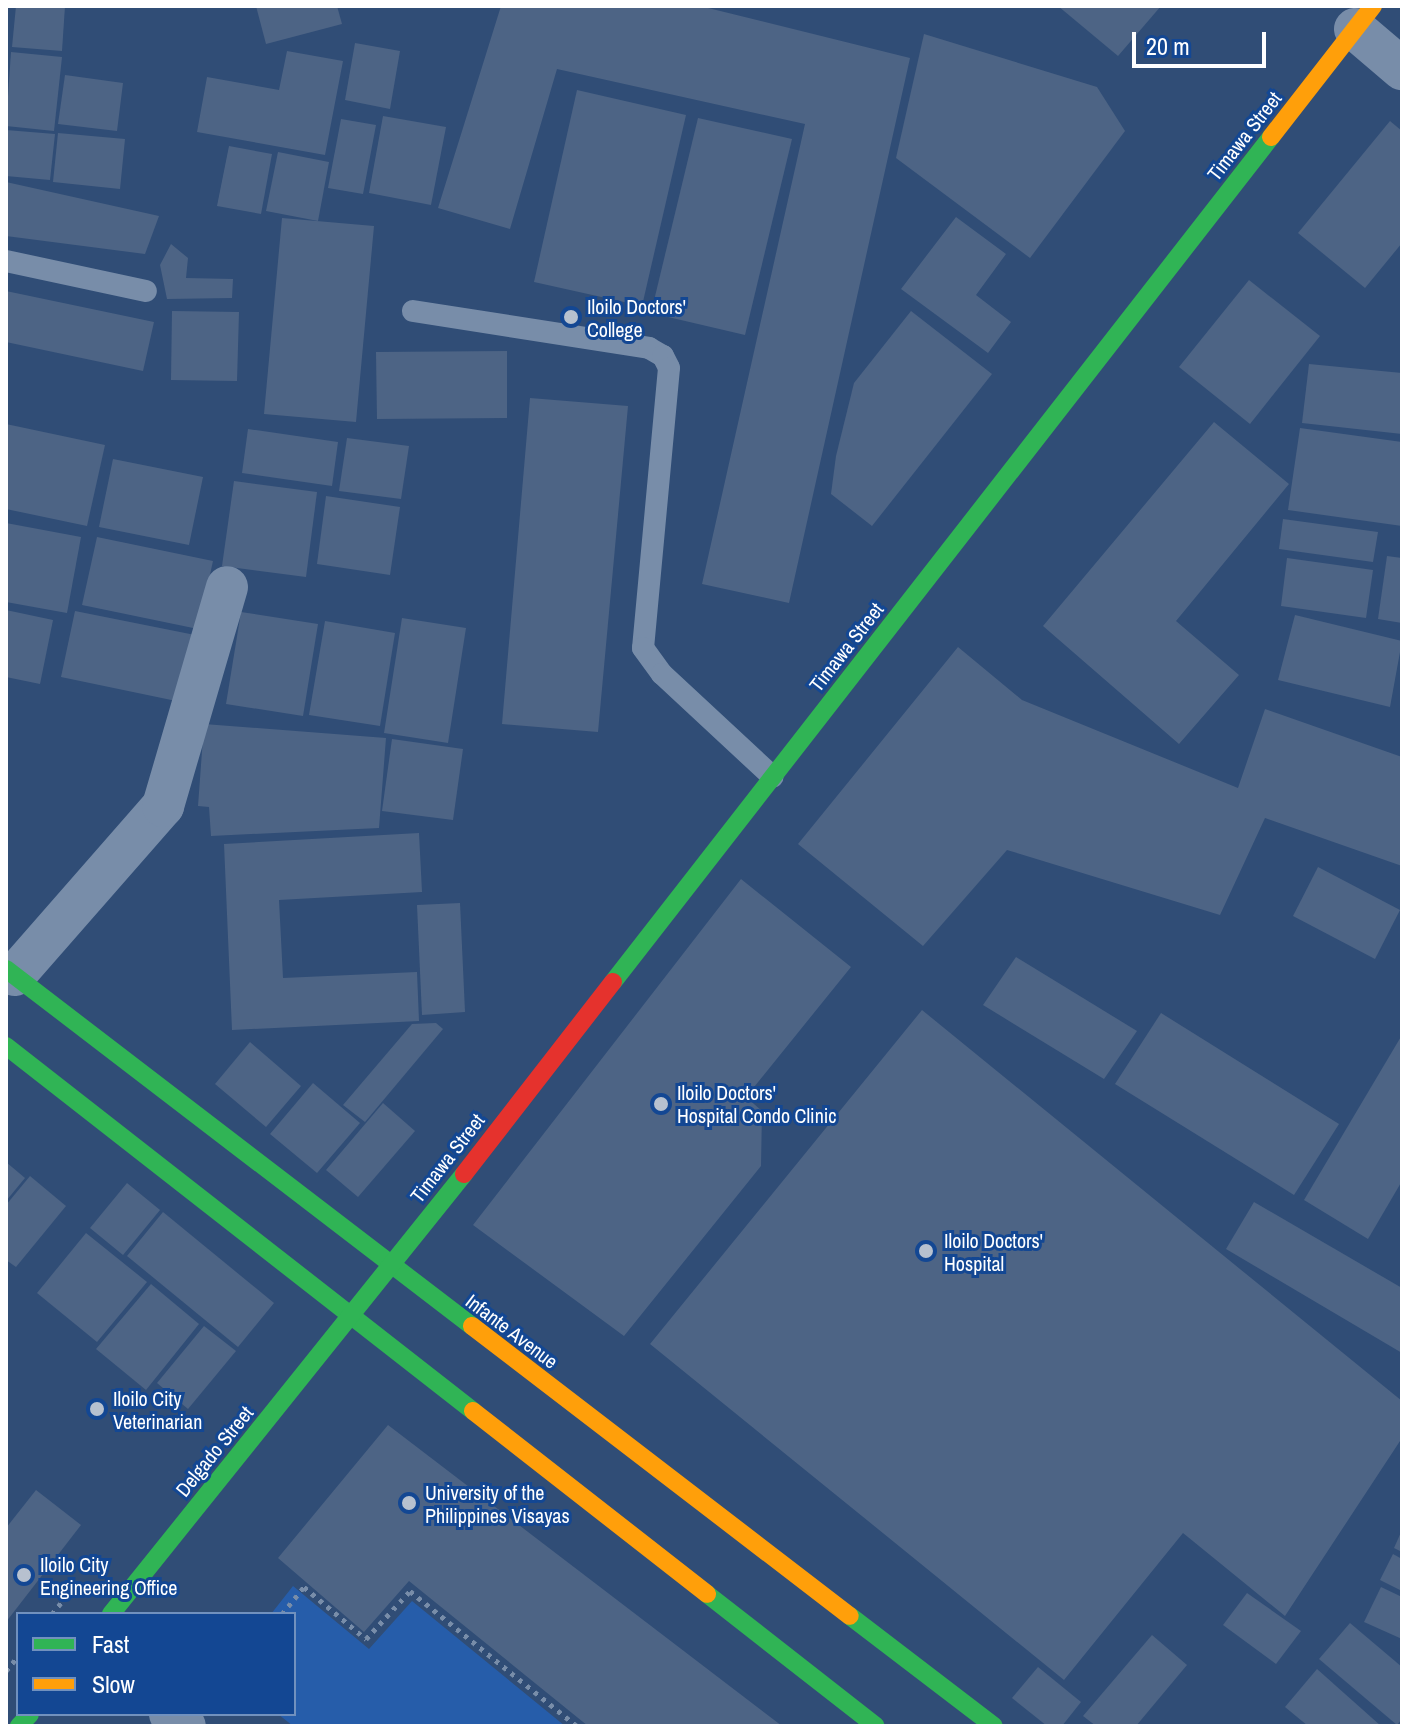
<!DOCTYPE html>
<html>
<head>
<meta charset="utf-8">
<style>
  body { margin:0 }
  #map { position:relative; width:1408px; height:1732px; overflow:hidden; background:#304d76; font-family:"Archivo Narrow",sans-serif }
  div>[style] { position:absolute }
  .green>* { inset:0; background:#265daa }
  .building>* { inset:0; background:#4d6485 }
  .path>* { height:5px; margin-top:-2.5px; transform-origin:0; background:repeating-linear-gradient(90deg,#788da9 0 4px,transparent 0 10px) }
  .lane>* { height:22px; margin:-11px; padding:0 11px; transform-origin:11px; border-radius:11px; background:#788da9 }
  .street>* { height:42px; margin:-21px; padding:0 21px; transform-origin:21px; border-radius:21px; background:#788da9 }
  .fast>* { height:18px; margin:-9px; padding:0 9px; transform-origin:9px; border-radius:9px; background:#30b455 }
  .slow>* { height:18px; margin:-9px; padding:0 9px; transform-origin:9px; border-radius:9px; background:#ff9f0a }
  .jam>* { height:18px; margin:-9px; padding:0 9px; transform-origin:9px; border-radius:9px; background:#e5322d }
  .dots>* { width:22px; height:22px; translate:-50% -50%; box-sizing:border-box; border:4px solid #134793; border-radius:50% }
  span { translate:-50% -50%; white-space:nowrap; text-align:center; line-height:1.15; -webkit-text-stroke:6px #134793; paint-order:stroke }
  .street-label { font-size:20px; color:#fff }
  .poi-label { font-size:20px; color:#fff }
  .left { translate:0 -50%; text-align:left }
  .frame { position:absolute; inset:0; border:8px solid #fff; pointer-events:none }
  .legend { position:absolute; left:16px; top:1612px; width:280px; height:104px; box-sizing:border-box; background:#134793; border:2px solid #7191be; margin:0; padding:10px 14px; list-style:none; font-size:24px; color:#fff }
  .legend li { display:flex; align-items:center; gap:16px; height:40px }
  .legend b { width:40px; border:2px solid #7191be }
  .scale { position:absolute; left:1132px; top:32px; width:134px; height:36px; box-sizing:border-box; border:4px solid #fff; border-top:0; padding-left:10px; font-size:24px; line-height:28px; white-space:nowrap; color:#fff; -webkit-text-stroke:6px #134793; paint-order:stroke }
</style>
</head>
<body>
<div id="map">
  <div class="green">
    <i style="clip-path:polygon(293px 1586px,369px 1649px,412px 1601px,565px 1726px,293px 1726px,278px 1714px,294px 1714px,294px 1614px,271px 1614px)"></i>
  </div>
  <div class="building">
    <i style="clip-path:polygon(16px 6px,65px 6px,62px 51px,12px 47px)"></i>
    <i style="clip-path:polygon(256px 6px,337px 6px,342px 24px,266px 44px)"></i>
    <i style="clip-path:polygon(501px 6px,700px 6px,910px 58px,789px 603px,702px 584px,805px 124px,557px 69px,510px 229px,438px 208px)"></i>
    <i style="clip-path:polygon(1058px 6px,1161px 6px,1118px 56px)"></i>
    <i style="clip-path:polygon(924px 34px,1097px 87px,1125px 131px,1030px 258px,896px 158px)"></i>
    <i style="clip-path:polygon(355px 43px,400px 51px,390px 109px,345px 100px)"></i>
    <i style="clip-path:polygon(287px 51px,343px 61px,325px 155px,197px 132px,207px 77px,279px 90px)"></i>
    <i style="clip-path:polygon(11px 52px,62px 57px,54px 131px,6px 126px)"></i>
    <i style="clip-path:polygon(65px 75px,123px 83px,117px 131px,58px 124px)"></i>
    <i style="clip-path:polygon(577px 90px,686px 115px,642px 306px,534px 282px)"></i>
    <i style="clip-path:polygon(383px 116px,446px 127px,431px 205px,369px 193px)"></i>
    <i style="clip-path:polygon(698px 118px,792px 139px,745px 335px,651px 313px)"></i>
    <i style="clip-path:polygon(341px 119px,376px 125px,363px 194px,328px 188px)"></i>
    <i style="clip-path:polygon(1390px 121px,1402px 131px,1402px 243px,1365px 288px,1298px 233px)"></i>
    <i style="clip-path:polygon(6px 130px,55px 134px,50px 180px,6px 176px)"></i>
    <i style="clip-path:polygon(58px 133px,125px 139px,120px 189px,53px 182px)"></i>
    <i style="clip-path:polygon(229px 146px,272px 154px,261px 214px,217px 206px)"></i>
    <i style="clip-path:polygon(278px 152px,329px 162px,318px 221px,266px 211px)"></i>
    <i style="clip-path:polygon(6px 182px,159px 216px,145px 254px,6px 236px)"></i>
    <i style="clip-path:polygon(956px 217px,1006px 254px,976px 295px,1011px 322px,988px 353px,901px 289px)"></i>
    <i style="clip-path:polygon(282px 218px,374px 226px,356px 422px,264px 414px)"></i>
    <i style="clip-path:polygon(171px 244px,188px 258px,186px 278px,233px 279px,232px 298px,167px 299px,160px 265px)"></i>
    <i style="clip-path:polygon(1249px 280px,1320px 336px,1250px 424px,1179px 367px)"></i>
    <i style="clip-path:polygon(6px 291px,154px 322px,143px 371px,6px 342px)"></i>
    <i style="clip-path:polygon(172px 311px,239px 312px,237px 381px,171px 380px)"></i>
    <i style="clip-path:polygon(911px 311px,992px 374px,872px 526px,831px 494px,836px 456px,854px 383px)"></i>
    <i style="clip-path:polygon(507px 351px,507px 418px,377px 419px,376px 352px)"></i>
    <i style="clip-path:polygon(1309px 364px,1402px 373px,1402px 434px,1302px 423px)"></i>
    <i style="clip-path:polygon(530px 398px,628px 406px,598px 732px,502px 724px)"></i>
    <i style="clip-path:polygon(1214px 422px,1289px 484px,1176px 621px,1239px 675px,1179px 744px,1043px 626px)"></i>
    <i style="clip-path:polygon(6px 424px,105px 445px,87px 526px,6px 509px)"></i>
    <i style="clip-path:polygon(1300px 428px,1402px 442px,1402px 526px,1288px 510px)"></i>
    <i style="clip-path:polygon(248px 429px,338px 442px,332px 486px,242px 473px)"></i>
    <i style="clip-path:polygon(347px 438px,409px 446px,401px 499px,339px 491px)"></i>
    <i style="clip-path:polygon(113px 459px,203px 477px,189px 545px,99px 527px)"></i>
    <i style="clip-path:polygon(234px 481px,317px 492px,306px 577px,222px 566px)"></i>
    <i style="clip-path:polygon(326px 496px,400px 507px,390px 575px,317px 564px)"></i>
    <i style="clip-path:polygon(1283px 519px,1378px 532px,1373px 562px,1279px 549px)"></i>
    <i style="clip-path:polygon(6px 523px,81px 537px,67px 613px,6px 602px)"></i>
    <i style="clip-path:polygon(97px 537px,213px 561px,198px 629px,82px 605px)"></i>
    <i style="clip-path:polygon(1387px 556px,1402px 558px,1402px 623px,1378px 619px)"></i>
    <i style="clip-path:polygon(1287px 558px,1373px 570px,1366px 618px,1281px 606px)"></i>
    <i style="clip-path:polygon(6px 610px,53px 620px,40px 684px,6px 677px)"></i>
    <i style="clip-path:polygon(75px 611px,195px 635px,181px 702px,61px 677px)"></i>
    <i style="clip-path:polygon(241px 612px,318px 624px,303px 716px,226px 704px)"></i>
    <i style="clip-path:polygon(1295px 615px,1402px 641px,1390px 707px,1278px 680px)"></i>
    <i style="clip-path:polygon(402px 618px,466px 628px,448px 743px,384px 733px)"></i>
    <i style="clip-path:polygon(325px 621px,395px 633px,380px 726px,309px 715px)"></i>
    <i style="clip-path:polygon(958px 647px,1022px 700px,1238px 788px,1265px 709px,1402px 757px,1402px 866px,1265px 818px,1220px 915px,1007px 850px,923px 946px,798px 844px)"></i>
    <i style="clip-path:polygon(204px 724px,386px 738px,379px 828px,211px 836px,209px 807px,198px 806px)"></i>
    <i style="clip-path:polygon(392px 739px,463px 749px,453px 820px,382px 811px)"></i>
    <i style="clip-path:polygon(419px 833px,422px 892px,279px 900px,283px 978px,417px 972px,419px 1021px,232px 1030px,224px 844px)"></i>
    <i style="clip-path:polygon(1318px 867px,1400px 910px,1375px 959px,1293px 916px)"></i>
    <i style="clip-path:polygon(741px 879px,851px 967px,746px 1097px,762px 1111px,761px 1166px,624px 1336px,473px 1225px)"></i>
    <i style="clip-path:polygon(460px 903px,465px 1012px,422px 1015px,417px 905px)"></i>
    <i style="clip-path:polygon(1016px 957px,1137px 1031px,1104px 1079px,983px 1005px)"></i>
    <i style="clip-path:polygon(922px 1010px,1402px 1401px,1402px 1438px,1285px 1616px,1183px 1533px,1064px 1680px,650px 1344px)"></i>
    <i style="clip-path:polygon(1161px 1013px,1339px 1124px,1294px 1195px,1115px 1084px)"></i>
    <i style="clip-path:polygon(436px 1023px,443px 1029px,365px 1122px,343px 1105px,412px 1024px)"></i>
    <i style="clip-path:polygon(1402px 1035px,1402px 1181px,1368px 1239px,1304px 1200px)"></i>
    <i style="clip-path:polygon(250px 1042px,301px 1086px,266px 1127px,215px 1084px)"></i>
    <i style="clip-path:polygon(313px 1083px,360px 1123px,317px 1173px,270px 1134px)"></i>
    <i style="clip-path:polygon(383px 1103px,415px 1131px,358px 1197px,326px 1170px)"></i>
    <i style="clip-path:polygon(6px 1162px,25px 1178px,6px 1201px)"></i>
    <i style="clip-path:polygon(30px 1176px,66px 1206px,16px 1267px,6px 1260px,6px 1205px)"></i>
    <i style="clip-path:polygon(127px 1183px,160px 1210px,123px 1255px,90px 1228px)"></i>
    <i style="clip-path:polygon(1254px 1202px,1402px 1288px,1402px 1353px,1226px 1249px)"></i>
    <i style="clip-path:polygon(163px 1212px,274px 1303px,238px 1347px,127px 1256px)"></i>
    <i style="clip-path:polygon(86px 1233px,147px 1282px,97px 1342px,37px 1293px)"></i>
    <i style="clip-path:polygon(151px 1284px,199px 1324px,146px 1390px,96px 1349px)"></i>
    <i style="clip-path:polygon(204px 1326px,236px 1351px,188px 1409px,157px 1383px)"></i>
    <i style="clip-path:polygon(388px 1425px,782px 1726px,588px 1726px,409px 1581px,364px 1632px,278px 1558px)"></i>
    <i style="clip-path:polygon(36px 1490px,81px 1525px,6px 1622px,6px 1528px)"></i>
    <i style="clip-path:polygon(1402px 1530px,1402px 1552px,1394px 1548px)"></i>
    <i style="clip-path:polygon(1393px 1554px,1402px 1559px,1402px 1591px,1380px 1580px)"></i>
    <i style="clip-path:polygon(1381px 1587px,1402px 1597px,1402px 1639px,1364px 1622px)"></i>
    <i style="clip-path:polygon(1247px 1593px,1301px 1631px,1276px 1664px,1223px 1625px)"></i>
    <i style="clip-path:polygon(1350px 1623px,1402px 1667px,1402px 1719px,1397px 1725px,1319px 1659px)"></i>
    <i style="clip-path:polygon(1152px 1635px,1187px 1665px,1136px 1726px,1096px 1726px,1083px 1716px)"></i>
    <i style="clip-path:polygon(1038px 1667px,1081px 1702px,1062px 1726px,1047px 1726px,1012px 1698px)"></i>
    <i style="clip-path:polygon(1317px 1669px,1381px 1726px,1308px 1726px,1285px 1707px)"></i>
  </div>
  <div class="path">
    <i style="left:52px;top:1614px;width:26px;rotate:-51deg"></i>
    <i style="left:282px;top:1614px;width:35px;rotate:-51deg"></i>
    <i style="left:304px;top:1587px;width:81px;rotate:40deg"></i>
    <i style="left:366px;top:1639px;width:65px;rotate:-47.5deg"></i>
    <i style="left:410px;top:1591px;width:215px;rotate:39deg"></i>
    <i style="left:6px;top:1671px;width:19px;rotate:-51deg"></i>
  </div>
  <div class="lane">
    <i style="left:6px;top:261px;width:143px;rotate:12.1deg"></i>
    <i style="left:413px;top:311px;width:239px;rotate:8.9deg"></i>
    <i style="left:649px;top:348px;width:16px;rotate:30deg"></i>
    <i style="left:663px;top:356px;width:13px;rotate:63deg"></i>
    <i style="left:669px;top:368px;width:281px;rotate:95.3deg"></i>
    <i style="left:643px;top:648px;width:32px;rotate:54deg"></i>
    <i style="left:662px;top:674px;width:151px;rotate:42.9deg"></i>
  </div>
  <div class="street">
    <i style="left:1355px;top:29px;width:62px;rotate:40.4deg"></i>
    <i style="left:15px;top:975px;width:225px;rotate:-48.8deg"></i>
    <i style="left:163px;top:806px;width:228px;rotate:-73.7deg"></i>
    <i style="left:170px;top:1714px;width:19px;rotate:39deg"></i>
  </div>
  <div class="fast">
    <i style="left:6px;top:969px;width:587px;rotate:37.46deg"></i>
    <i style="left:613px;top:982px;width:1071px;rotate:-52.09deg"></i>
    <i style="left:6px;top:1046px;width:593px;rotate:38.01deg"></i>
    <i style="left:707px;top:1594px;width:214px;rotate:38deg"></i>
    <i style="left:111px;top:1614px;width:564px;rotate:-51.26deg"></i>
    <i style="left:850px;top:1616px;width:181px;rotate:37.4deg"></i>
    <i style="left:19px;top:1726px;width:16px;rotate:-47deg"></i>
  </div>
  <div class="slow">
    <i style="left:1271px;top:137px;width:166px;rotate:-52.1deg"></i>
    <i style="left:472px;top:1326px;width:476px;rotate:37.5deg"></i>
    <i style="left:473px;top:1411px;width:297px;rotate:38deg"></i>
  </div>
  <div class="jam">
    <i style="left:464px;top:1174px;width:243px;rotate:-52.2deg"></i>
  </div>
  <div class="dots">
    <i style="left:571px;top:317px;background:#b7c1cf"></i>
    <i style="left:661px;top:1104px;background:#b7c1cf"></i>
    <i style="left:926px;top:1251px;background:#b7c1cf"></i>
    <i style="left:97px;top:1409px;background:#b7c1cf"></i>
    <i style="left:409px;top:1503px;background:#b7c1cf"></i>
    <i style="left:24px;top:1575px;background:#b7c1cf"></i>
  </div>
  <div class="street-label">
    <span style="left:1244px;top:136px;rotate:-52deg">Timawa Street</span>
    <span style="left:846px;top:647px;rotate:-52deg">Timawa Street</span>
    <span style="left:447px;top:1158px;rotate:-52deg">Timawa Street</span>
    <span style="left:512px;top:1331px;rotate:37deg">Infante Avenue</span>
    <span style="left:214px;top:1451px;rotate:-51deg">Delgado Street</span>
  </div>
  <div class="poi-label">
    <span class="left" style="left:587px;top:318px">Iloilo Doctors'<br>College</span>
    <span class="left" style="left:677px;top:1104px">Iloilo Doctors'<br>Hospital Condo Clinic</span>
    <span class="left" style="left:944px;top:1252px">Iloilo Doctors'<br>Hospital</span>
    <span class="left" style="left:113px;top:1410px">Iloilo City<br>Veterinarian</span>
    <span class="left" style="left:425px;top:1504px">University of the<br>Philippines Visayas</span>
    <span class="left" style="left:40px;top:1576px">Iloilo City<br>Engineering Office</span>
  </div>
  <div class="frame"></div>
  <ul class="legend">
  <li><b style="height:10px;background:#30b455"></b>Fast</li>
  <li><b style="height:10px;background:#ff9f0a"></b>Slow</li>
  </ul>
  <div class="scale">20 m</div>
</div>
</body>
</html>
